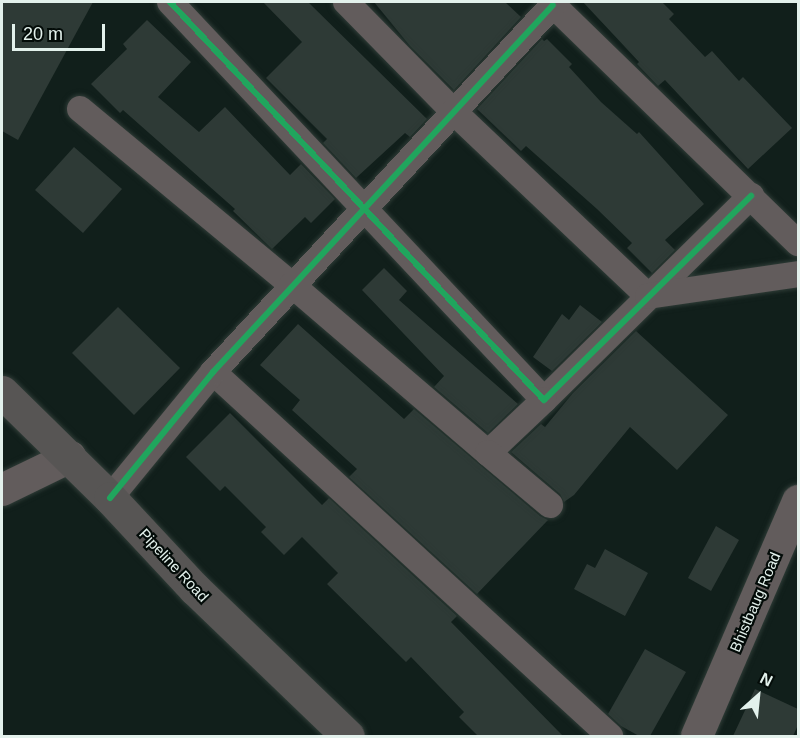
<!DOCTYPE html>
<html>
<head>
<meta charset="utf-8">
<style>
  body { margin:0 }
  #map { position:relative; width:800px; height:738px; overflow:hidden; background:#111f1b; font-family:Helvetica,sans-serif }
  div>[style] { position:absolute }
  .building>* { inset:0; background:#2e3a36 }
  .roads { filter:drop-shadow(0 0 2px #2f3c37) drop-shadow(0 0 2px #2f3c37) }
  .minor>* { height:26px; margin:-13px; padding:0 13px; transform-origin:13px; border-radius:13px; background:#625c5c }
  .tertiary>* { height:32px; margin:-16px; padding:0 16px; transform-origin:16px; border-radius:16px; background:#625c5c }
  .secondary>* { height:33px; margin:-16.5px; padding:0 16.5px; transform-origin:16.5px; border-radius:16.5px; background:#575554 }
  .cycleway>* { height:6px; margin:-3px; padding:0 3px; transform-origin:3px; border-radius:3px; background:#20a55d }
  span { translate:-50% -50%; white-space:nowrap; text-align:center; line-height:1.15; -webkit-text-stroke:4.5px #030b08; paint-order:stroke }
  .street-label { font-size:15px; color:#e3f1ec }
  .frame { position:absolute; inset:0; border:3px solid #e3f1ec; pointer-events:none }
  .north { position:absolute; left:728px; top:666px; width:60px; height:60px; -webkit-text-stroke:4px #030b08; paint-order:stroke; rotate:27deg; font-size:16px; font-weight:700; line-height:24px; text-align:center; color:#e3f1ec }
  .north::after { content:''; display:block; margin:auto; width:21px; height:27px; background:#e3f1ec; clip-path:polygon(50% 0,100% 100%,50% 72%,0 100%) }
  .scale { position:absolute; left:12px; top:24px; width:93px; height:27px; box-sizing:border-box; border:3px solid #e3f1ec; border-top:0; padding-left:8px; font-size:18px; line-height:21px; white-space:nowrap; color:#e3f1ec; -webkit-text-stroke:4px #030b08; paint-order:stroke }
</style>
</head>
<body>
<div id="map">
  <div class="building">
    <i style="clip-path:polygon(2px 2px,93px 2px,18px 140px,2px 131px)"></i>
    <i style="clip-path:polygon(263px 2px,308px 2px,427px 119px,410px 137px,405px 133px,356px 178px,323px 143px,327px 139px,266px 78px,302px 42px)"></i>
    <i style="clip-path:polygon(374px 2px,505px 2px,521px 17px,454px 90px,410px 46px)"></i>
    <i style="clip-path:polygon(583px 2px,662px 2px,674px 14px,669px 19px,705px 57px,712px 51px,739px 81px,743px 77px,792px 128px,748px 169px,665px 80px,658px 86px,637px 64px,639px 62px)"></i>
    <i style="clip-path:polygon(147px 20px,191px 62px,158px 97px,199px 132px,225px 107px,290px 175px,301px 164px,335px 199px,311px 223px,305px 217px,272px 249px,233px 211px,235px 209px,123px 110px,120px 113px,91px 84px,127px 49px,123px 44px)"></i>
    <i style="clip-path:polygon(542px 39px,544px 41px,547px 39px,572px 64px,569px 67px,601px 102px,637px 134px,639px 132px,704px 204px,665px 240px,675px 250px,652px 273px,627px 248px,632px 243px,597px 209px,526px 146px,521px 151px,477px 109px)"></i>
    <i style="clip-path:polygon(74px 147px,122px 189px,83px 233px,35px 190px)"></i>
    <i style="clip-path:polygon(384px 268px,407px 291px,399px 300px,518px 404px,488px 433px,434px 387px,444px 376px,362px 290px)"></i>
    <i style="clip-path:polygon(580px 305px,602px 322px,552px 371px,533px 357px,562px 314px,569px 320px)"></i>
    <i style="clip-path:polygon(118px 307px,180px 368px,134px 415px,72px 353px)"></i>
    <i style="clip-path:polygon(298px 324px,404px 419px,414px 409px,540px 516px,548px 520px,477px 594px,349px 477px,357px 469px,292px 410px,300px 400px,260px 365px)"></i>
    <i style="clip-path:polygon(636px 331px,728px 415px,677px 470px,630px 427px,574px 495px,564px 502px,560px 494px,511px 452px,541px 424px,545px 427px,573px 393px)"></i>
    <i style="clip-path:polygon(230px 413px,322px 505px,329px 498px,457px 616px,451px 622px,563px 736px,478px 736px,459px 717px,464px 712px,411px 657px,406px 662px,327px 584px,338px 573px,302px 537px,284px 555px,261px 532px,266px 527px,225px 486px,220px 491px,186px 457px)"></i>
    <i style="clip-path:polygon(716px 526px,739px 540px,711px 591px,688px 578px)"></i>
    <i style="clip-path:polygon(605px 549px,648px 573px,625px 616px,574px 589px,587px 564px,595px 568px)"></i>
    <i style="clip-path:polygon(645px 649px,686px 672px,650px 736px,639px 736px,621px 726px,608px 714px)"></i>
    <i style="clip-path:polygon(755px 689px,798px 709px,798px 725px,793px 736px,733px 736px)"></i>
  </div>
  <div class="roads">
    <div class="minor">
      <i style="left:170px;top:2px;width:546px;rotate:46.78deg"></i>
      <i style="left:544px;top:400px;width:291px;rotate:-44.6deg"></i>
      <i style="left:346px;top:2px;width:154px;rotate:45.5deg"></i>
      <i style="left:454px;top:112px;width:267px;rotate:43.5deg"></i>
      <i style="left:648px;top:296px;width:152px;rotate:-8.3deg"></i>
      <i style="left:550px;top:2px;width:346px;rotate:44.2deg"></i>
      <i style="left:80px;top:109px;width:276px;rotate:39.7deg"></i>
      <i style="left:292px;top:285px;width:258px;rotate:40.6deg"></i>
      <i style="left:488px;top:453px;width:77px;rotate:-43.4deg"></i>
      <i style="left:213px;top:372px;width:539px;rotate:42.52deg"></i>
      <i style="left:488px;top:453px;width:81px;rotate:40deg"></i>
      <i style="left:110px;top:498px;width:163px;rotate:-50.7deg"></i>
      <i style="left:213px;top:372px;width:500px;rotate:-47.19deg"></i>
    </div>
    <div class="tertiary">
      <i style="left:2px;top:490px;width:76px;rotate:-25.9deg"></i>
      <i style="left:697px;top:736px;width:256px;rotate:-66.7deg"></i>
    </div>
    <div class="secondary">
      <i style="left:2px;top:392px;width:151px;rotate:44.5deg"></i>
      <i style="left:110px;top:498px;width:125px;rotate:47deg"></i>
      <i style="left:195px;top:589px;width:212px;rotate:43.9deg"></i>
    </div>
  </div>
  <div class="cycleway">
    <i style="left:170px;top:2px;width:546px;rotate:46.78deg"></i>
    <i style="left:544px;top:400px;width:291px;rotate:-44.6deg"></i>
    <i style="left:110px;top:498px;width:163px;rotate:-50.7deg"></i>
    <i style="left:213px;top:372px;width:500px;rotate:-47.19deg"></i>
  </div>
  <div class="street-label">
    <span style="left:174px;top:565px;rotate:47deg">Pipeline Road</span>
    <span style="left:755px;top:602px;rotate:-67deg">Bhistbaug Road</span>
  </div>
  <div class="frame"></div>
  <div class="north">N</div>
  <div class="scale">20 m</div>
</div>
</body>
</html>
